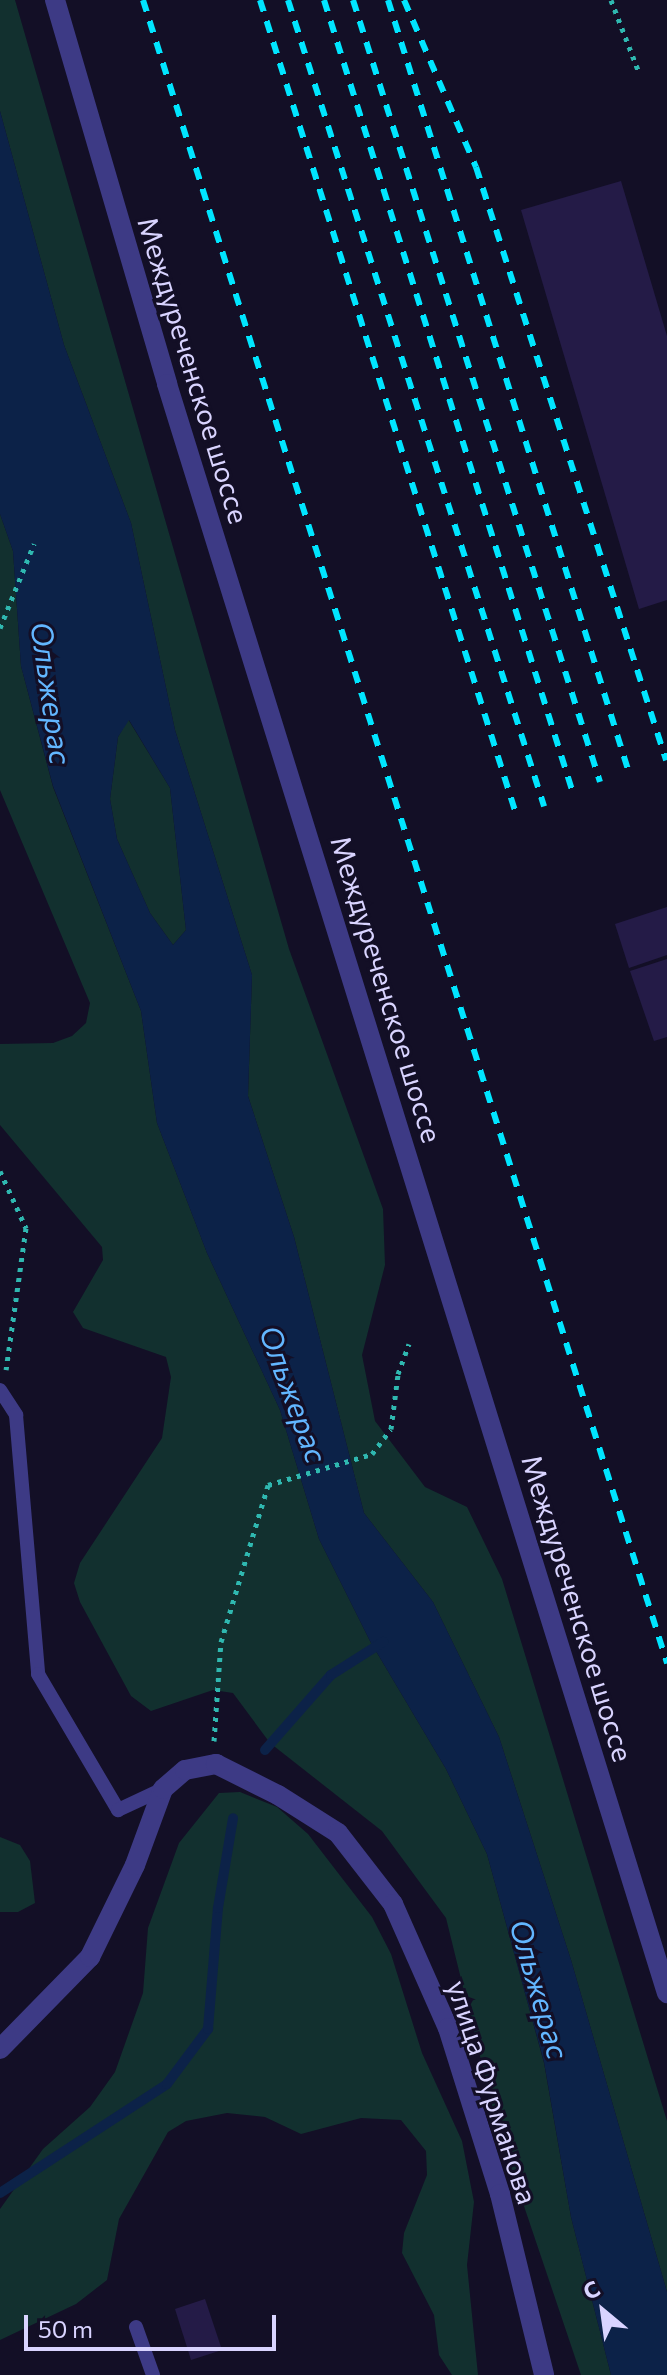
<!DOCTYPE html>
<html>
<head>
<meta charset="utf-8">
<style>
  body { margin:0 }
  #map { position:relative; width:667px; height:2375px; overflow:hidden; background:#130f26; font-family:Commissioner,sans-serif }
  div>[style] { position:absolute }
  .green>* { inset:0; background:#12302f }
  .water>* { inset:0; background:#0c2248 }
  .stream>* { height:10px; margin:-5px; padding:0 5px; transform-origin:5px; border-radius:5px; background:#0c2248 }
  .building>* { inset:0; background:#241b47 }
  .path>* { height:5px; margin-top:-2.5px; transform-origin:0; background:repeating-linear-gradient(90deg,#2fb8b0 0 4px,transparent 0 10px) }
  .service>* { height:14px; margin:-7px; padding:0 7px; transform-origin:7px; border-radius:7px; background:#3d3a85 }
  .minor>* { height:20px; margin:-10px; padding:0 10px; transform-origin:10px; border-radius:10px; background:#3d3a85 }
  .rail>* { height:6px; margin-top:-3px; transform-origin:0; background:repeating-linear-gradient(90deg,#00e5ff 0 12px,transparent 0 22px) }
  span { translate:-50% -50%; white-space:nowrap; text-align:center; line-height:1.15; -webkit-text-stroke:6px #130f26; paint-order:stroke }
  .street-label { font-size:28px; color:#d9d4ff }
  .water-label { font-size:30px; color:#62b6ff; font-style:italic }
  .north { position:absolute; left:563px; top:2271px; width:80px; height:80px; -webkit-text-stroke:6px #130f26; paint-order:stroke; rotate:331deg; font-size:22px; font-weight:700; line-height:32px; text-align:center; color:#d9d4ff }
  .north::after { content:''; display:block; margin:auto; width:28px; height:36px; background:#d9d4ff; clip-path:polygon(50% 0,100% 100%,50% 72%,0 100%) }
  .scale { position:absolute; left:24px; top:2315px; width:252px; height:36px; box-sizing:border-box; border:4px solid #d9d4ff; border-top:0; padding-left:10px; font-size:24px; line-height:28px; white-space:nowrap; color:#d9d4ff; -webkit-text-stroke:6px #130f26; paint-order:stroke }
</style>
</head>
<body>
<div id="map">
  <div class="green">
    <i style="clip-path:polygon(0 0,15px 0,289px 949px,383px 1209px,385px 1265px,362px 1355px,375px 1421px,425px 1487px,467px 1507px,502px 1579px,667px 2121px,667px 2292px,571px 1960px,499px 1737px,433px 1602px,364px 1513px,294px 1237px,248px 1096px,252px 975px,175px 730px,131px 523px,64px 345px,0 111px)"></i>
    <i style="clip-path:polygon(0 514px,13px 551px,21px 666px,53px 787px,141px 1011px,157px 1123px,207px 1253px,280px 1410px,319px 1539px,370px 1641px,446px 1769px,487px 1854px,544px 2063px,571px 2217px,611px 2375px,581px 2375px,498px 2129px,446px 1918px,382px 1831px,270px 1743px,233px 1693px,213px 1690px,151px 1711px,131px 1696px,80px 1602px,74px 1583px,80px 1563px,162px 1438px,171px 1377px,166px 1357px,83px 1328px,73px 1312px,103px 1260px,102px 1247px,0 1125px,0 1044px,53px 1043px,72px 1036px,86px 1023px,90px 1003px,0 790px)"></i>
    <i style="clip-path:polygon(128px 719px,170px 788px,186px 930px,173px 945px,150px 913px,117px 839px,110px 799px,118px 737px)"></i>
    <i style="clip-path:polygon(240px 1792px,277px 1807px,308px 1834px,372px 1917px,391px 1954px,422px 2053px,462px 2141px,474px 2202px,467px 2265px,478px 2375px,452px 2375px,439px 2355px,434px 2315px,402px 2253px,404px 2233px,427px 2175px,426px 2151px,401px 2120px,361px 2118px,301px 2134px,265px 2117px,227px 2113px,186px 2121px,168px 2132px,119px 2219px,107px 2280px,76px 2304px,0 2340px,0 2209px,43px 2149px,90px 2107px,115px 2072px,143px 1993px,148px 1928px,179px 1843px,219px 1793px)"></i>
    <i style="clip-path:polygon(0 1837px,20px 1845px,30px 1861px,35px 1903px,18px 1912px,0 1912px)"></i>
  </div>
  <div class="water">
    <i style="clip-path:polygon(evenodd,0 111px,64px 345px,131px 523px,175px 730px,252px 975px,248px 1096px,294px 1237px,364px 1513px,433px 1602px,499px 1737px,571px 1960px,667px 2292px,667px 2375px,611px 2375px,571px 2217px,544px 2062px,487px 1854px,446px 1769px,370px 1641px,319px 1539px,280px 1410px,207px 1253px,157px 1123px,141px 1011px,53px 786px,21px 666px,13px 551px,0 514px,0 111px,129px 720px,170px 788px,186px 930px,173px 945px,150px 913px,117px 839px,110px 799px,118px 737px,129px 720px)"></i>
  </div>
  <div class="stream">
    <i style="left:265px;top:1750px;width:100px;rotate:-48.7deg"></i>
    <i style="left:331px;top:1675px;width:62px;rotate:-32.4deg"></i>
    <i style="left:0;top:2193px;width:199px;rotate:-33.1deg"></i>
    <i style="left:167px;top:2084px;width:69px;rotate:-53.3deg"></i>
    <i style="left:208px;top:2029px;width:121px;rotate:-85.3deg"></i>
    <i style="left:218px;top:1908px;width:91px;rotate:-80.5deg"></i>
  </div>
  <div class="building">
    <i style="clip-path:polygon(621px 181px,667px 336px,667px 600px,639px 609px,521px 210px)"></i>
    <i style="clip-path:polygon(667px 907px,667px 955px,629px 968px,615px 924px)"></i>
    <i style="clip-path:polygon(667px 959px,667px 1037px,654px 1041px,630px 971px)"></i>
    <i style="clip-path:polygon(205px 2299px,222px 2350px,191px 2360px,175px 2309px)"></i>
  </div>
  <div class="path">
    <i style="left:611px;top:0;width:75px;rotate:68.9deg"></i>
    <i style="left:0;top:628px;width:91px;rotate:-68deg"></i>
    <i style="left:0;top:1171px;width:63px;rotate:65.5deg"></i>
    <i style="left:26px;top:1228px;width:143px;rotate:98deg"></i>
    <i style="left:214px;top:1741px;width:99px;rotate:-86deg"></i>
    <i style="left:221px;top:1642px;width:164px;rotate:-73.3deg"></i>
    <i style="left:268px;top:1485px;width:109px;rotate:-16.6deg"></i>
    <i style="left:372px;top:1454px;width:31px;rotate:-53deg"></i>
    <i style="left:391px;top:1429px;width:55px;rotate:-82.7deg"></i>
    <i style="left:398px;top:1374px;width:32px;rotate:-70deg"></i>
  </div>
  <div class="service">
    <i style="left:0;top:1390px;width:30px;rotate:57deg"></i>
    <i style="left:16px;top:1415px;width:260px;rotate:85.1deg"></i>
    <i style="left:38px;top:1674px;width:158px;rotate:59.5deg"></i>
    <i style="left:118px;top:1810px;width:50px;rotate:-25deg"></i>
    <i style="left:136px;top:2327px;width:51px;rotate:70.5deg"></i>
  </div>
  <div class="minor">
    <i style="left:55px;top:0;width:400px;rotate:73.7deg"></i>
    <i style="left:167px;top:384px;width:1685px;rotate:72.74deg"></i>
    <i style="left:0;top:2049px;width:129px;rotate:-45.6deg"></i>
    <i style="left:90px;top:1957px;width:102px;rotate:-63.9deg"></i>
    <i style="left:135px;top:1865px;width:81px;rotate:-69.8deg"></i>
    <i style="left:163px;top:1789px;width:29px;rotate:-41deg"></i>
    <i style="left:185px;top:1770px;width:32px;rotate:-11deg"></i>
    <i style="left:216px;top:1764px;width:69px;rotate:26.6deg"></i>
    <i style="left:278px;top:1795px;width:71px;rotate:32.3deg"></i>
    <i style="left:338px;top:1833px;width:90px;rotate:52.2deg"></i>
    <i style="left:393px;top:1904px;width:136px;rotate:66.1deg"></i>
    <i style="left:448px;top:2028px;width:174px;rotate:72.6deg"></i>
    <i style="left:500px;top:2194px;width:186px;rotate:76.3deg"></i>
  </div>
  <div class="rail">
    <i style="left:143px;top:0;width:1744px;rotate:72.51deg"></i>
    <i style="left:260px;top:0;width:853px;rotate:72.54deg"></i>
    <i style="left:288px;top:0;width:846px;rotate:72.38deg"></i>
    <i style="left:324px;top:0;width:831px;rotate:72.57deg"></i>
    <i style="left:353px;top:0;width:820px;rotate:72.47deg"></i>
    <i style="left:388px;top:0;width:813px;rotate:72.68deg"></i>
    <i style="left:404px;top:0;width:182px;rotate:66.7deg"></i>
    <i style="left:476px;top:167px;width:623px;rotate:72.23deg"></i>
  </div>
  <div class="street-label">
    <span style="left:194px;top:370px;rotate:73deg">Междуреченское шоссе</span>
    <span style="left:387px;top:989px;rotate:73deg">Междуреченское шоссе</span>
    <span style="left:578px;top:1608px;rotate:73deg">Междуреченское шоссе</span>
    <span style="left:493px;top:2092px;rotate:72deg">улица Фурманова</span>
  </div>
  <div class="water-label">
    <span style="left:52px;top:693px;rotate:82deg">Ольжерас</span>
    <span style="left:294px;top:1394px;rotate:70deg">Ольжерас</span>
    <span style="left:540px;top:1989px;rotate:74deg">Ольжерас</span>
  </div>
  <div class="north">С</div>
  <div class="scale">50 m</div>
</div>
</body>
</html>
